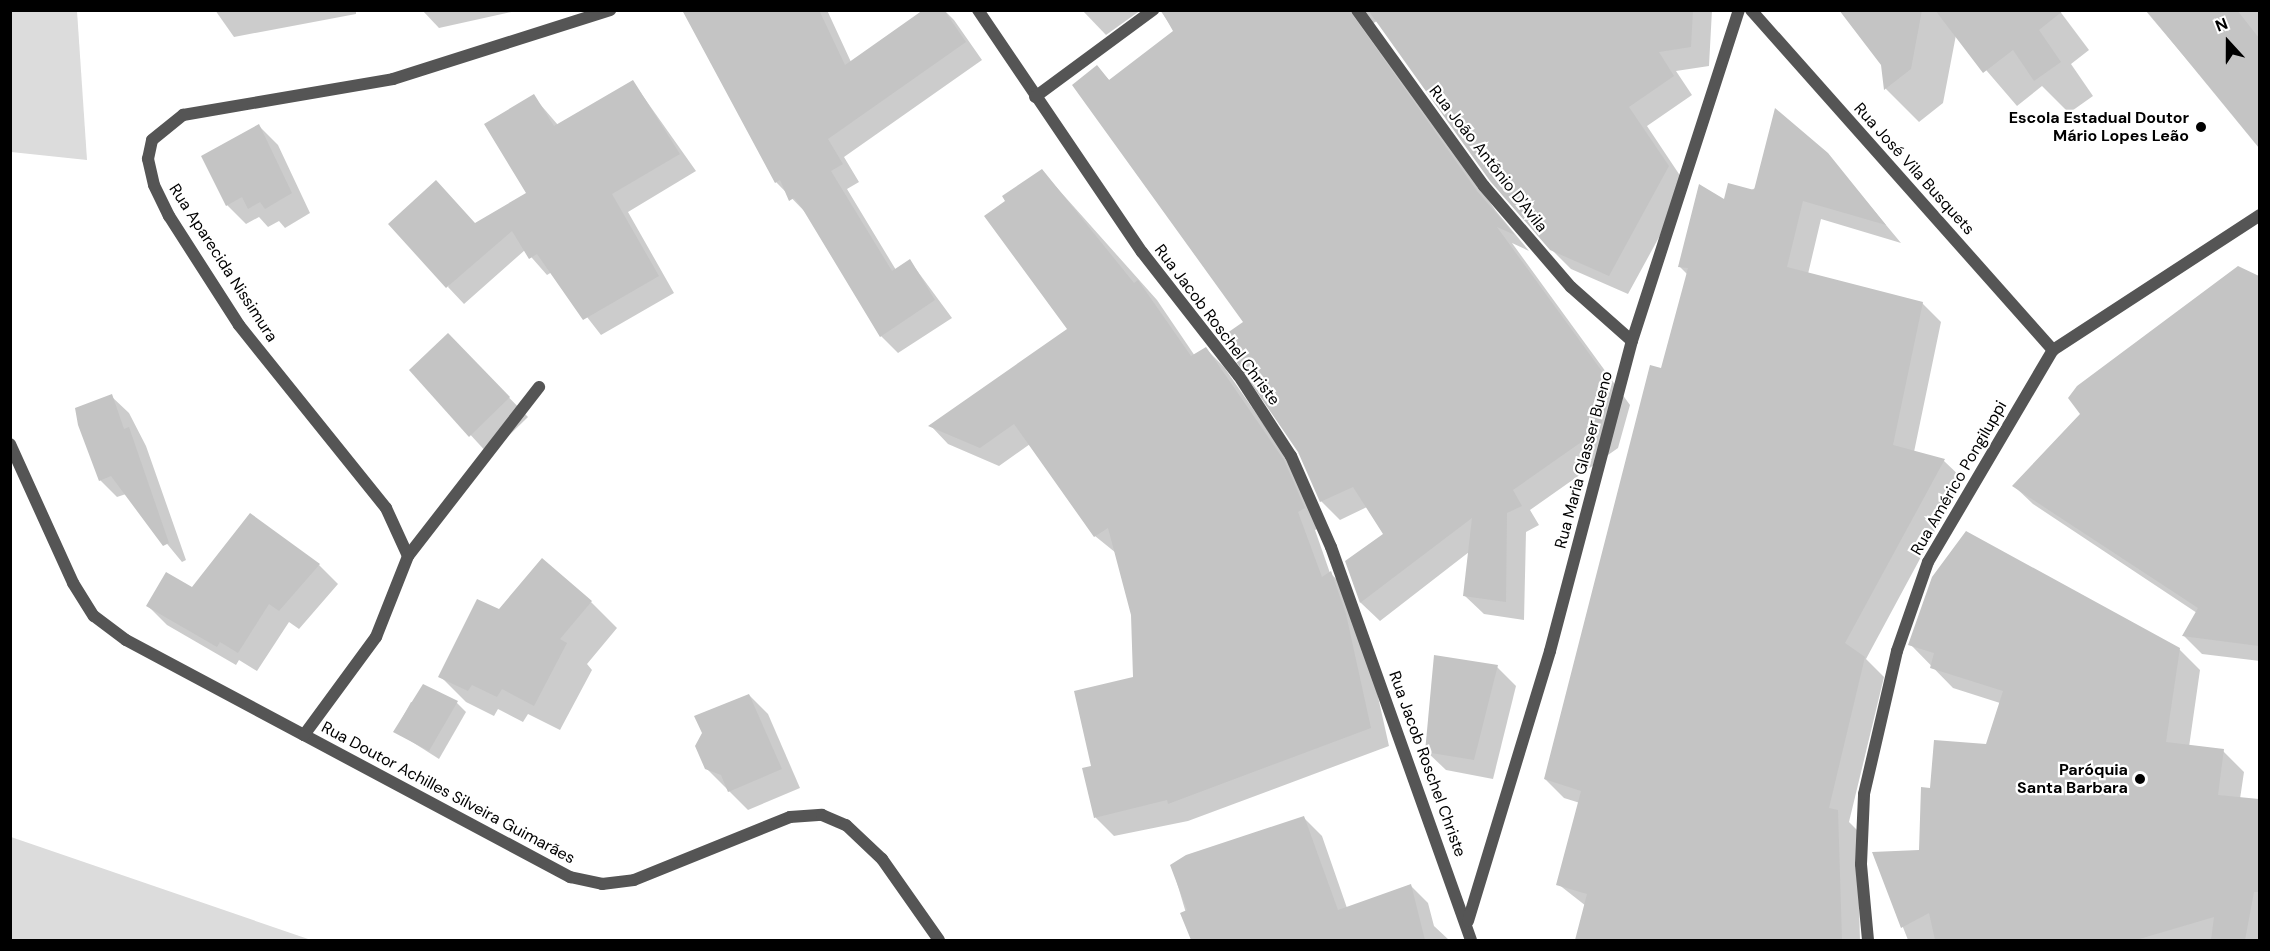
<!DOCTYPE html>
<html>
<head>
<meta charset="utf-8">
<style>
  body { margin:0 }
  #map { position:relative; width:2270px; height:951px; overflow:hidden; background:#fff; font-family:"DM Sans",sans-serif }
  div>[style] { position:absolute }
  .green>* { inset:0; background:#dcdcdc }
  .shadow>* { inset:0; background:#0003 }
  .building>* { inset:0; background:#c4c4c4 }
  .minor>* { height:12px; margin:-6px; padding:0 6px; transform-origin:6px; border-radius:6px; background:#555 }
  .dots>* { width:16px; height:16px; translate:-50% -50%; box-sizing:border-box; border:3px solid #fff; border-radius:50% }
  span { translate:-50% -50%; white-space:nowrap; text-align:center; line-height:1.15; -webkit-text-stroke:4.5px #fff; paint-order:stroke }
  .poi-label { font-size:16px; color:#000; font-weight:700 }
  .right { translate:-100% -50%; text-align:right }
  .street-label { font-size:16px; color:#000 }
  .frame { position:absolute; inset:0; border:12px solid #000; pointer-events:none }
  .north { position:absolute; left:2198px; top:12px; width:60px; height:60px; -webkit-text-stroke:4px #fff; paint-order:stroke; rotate:339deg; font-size:16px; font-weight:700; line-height:24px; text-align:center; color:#000 }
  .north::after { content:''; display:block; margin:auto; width:21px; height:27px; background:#000; clip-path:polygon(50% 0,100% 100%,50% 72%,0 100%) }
</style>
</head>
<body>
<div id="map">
  <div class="green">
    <i style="clip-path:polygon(11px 10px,77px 11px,87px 160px,11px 152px)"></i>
    <i style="clip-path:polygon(10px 837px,11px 837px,311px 940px,11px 940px)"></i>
  </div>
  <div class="shadow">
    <i style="clip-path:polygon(215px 10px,356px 10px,356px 14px,234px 37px)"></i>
    <i style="clip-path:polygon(422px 10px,520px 10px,439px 28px)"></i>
    <i style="clip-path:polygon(684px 10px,827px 10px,851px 62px,944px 10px,954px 20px,982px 60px,844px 157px,859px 182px,847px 189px,896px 270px,910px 261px,952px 318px,898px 353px,881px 336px,809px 216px,776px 182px)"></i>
    <i style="clip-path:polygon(1082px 10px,1141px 10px,1106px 35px)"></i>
    <i style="clip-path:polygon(1160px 10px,1712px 10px,1709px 66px,1676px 71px,1692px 95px,1647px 126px,1687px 186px,1628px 294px,1571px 269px,1551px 249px,1377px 21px,1367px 27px,1496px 211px,1529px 251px,1512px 243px,1630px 405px,1618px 448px,1530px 510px,1539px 525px,1526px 532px,1524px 620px,1484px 614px,1465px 596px,1469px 552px,1380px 621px,1361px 603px,1347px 562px,1385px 534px,1367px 507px,1340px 520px,1321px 501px,1246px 323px,1097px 67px,1110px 81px,1175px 32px)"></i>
    <i style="clip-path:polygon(1841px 10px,2059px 10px,2089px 50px,2071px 64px,2093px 96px,2069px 113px,2042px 86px,2017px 106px,1956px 35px,1943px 103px,1919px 122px,1886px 89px,1882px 64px)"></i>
    <i style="clip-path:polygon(2145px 10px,2260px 10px,2260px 146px)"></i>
    <i style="clip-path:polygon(633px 82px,696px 171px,628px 212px,674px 293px,601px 335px,552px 272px,547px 275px,525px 250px,464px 304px,448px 287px,476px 224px,528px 194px,533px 96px,558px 125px)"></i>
    <i style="clip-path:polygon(259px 126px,278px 145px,310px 213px,285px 228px,279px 221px,268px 227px,259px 217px,246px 224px,227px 205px)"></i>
    <i style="clip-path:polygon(1827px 154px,1901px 243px,1821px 219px,1808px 274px,1922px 303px,1941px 322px,1914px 452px,1944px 461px,1963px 479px,1866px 659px,1884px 677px,1849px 822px,1857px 830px,1860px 940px,1577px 940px,1586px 906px,1558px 884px,1580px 803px,1564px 798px,1545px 779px,1688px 275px,1680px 267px,1726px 202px)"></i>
    <i style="clip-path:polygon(1042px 171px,1157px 300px,1195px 356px,1206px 349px,1224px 367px,1302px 480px,1322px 527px,1315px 530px,1330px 573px,1349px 591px,1364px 634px,1389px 746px,1188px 821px,1114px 836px,1096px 818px,1093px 767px,1135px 679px,1132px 615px,1116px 553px,1095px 536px,1030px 444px,999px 466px,948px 444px,931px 426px,1069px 330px)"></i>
    <i style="clip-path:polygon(2238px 268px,2260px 278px,2260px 661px,2202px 654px,2184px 636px,2197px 613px,2033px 504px,2014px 486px)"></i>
    <i style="clip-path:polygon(448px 335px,528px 417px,489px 455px,411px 370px)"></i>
    <i style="clip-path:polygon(111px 396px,129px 413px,146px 446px,186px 560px,182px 562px,126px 494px,117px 497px,100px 480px)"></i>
    <i style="clip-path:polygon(319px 565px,338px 584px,299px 629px,289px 622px,257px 671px,239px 660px,236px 665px,167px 625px,148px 606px)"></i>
    <i style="clip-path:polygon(591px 602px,617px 628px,587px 664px,592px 670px,560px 730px,528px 714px,523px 722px,498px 709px,494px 716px,466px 702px,440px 676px)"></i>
    <i style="clip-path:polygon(1910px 644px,2179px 649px,2200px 670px,2189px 747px,2223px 751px,2244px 772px,2240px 799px,2260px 801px,2260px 940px,1908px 940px,1874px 854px,1920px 852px,1932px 790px,1987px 746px,2000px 703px,1953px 688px)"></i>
    <i style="clip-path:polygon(1497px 667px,1516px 686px,1493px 779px,1446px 770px,1426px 751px)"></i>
    <i style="clip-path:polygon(749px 695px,768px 714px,800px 788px,748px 810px,706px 768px)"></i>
    <i style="clip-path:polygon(411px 702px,457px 703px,466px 712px,439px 759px,395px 731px)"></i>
    <i style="clip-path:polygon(1304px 818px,1322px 836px,1347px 908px,1410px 885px,1428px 903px,1434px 926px,1449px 940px,1194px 940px,1172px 866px)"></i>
  </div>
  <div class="building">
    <i style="clip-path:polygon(682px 10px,819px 10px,845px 65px,923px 10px,944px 10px,966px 42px,828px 139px,843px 164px,831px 171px,892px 271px,910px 259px,935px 300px,880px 337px,802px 208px,794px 198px,789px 201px,780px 180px,775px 183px)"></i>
    <i style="clip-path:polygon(1161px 10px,1349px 10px,1477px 191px,1515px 235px,1497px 227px,1612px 385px,1600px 429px,1513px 490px,1522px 506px,1507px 513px,1506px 602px,1463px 596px,1472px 518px,1360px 603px,1345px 561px,1383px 534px,1353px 487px,1320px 502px,1298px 452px,1220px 338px,1243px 322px,1072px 85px,1097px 65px,1109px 80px,1173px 31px)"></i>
    <i style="clip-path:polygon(1368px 10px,1693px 10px,1691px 47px,1659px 52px,1674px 76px,1629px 107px,1669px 166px,1609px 276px,1550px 250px,1490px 181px)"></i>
    <i style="clip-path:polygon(1839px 10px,1922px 10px,1911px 69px,1884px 90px,1881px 65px)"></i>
    <i style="clip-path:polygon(1935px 10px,2064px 10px,2039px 30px,2061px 62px,2034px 81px,2013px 50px,1983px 73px)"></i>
    <i style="clip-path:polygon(2146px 10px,2237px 10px,2259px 38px,2259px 148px)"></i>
    <i style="clip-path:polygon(633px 80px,680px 154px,612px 194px,659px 276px,583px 320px,537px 254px,529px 259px,512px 231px,446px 288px,388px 224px,436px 180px,475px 223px,526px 193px,484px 124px,534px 94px,554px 126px)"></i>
    <i style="clip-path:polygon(1775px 108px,1828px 153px,1886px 225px,1803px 201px,1787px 267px,1923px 302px,1893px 445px,1945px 459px,1845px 643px,1865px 657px,1829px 808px,1838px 810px,1842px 940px,1575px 940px,1587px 894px,1556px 885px,1581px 791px,1544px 779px,1650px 365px,1661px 368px,1688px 268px,1678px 267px,1699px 184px,1724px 199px,1728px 183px,1754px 190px)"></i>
    <i style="clip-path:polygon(259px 124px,292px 193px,265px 209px,260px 202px,248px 209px,242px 197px,226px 206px,201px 156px)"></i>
    <i style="clip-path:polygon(1042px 169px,1134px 283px,1138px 280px,1191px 356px,1206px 347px,1284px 460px,1305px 508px,1298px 512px,1322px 577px,1331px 571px,1346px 614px,1371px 728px,1168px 804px,1167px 800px,1094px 818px,1082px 768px,1091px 766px,1074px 691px,1133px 677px,1131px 615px,1108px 528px,1094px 537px,1014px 424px,980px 448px,928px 426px,1067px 329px,984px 216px,1005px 201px,1002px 196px)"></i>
    <i style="clip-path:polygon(2238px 266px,2259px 276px,2259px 646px,2182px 636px,2198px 608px,2012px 486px,2080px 414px,2068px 398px,2077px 386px)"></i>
    <i style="clip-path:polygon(448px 333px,510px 397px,469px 437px,409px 370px)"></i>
    <i style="clip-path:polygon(112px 394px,124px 429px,129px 427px,169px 543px,163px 546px,111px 476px,99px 481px,78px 425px,75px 408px)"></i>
    <i style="clip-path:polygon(250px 513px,320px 564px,279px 611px,269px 604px,238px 653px,220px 642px,217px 647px,146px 606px,166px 572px,192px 587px)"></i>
    <i style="clip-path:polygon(1966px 531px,2180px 648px,2166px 742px,2224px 749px,2218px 795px,2259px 799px,2259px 892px,2254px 892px,2245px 940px,2211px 940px,2214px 917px,2136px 940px,1935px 940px,1929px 913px,1901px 928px,1872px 852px,1919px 850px,1921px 787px,1930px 788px,1934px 740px,1986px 744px,2003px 691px,1930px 668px,1934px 653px,1908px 645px,1932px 577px)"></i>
    <i style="clip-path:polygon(542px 558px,592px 601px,560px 639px,567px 643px,534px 706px,502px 689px,497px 697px,472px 685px,468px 691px,438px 677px,477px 599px,499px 609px)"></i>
    <i style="clip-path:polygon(1434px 655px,1498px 665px,1474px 760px,1425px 752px)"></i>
    <i style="clip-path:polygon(423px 684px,458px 701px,429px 751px,393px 732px)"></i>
    <i style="clip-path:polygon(749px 694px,782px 769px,728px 792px,721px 775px,705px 769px,695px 746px,702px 733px,694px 716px)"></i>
    <i style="clip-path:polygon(1304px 816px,1338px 910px,1411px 884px,1425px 940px,1191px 940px,1180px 913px,1187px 910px,1170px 865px,1186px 855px)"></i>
  </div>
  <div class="minor">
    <i style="left:978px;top:10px;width:292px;rotate:55.9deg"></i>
    <i style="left:1142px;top:252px;width:157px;rotate:52deg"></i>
    <i style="left:1239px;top:376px;width:95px;rotate:57deg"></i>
    <i style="left:1291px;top:456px;width:99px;rotate:66.3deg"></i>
    <i style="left:1331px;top:547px;width:417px;rotate:70.4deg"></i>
    <i style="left:1357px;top:10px;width:217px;rotate:54.2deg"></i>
    <i style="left:1484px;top:186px;width:133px;rotate:49.3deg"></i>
    <i style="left:1571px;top:287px;width:81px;rotate:41.5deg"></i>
    <i style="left:1751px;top:10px;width:455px;rotate:48.4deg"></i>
    <i style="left:1035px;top:97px;width:147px;rotate:-36.4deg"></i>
    <i style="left:10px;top:444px;width:153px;rotate:65.6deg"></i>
    <i style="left:73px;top:583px;width:39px;rotate:58deg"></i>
    <i style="left:94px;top:616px;width:40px;rotate:37deg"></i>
    <i style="left:126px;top:640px;width:202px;rotate:28.1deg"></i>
    <i style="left:304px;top:735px;width:302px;rotate:28.1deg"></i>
    <i style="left:570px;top:877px;width:33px;rotate:12deg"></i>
    <i style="left:602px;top:884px;width:32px;rotate:-7deg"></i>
    <i style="left:634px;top:880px;width:168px;rotate:-22deg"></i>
    <i style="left:790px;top:817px;width:32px;rotate:-4deg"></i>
    <i style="left:822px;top:815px;width:26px;rotate:23deg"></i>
    <i style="left:846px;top:825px;width:50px;rotate:43.4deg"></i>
    <i style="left:882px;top:859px;width:99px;rotate:54.9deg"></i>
    <i style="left:408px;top:556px;width:214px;rotate:-52.2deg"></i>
    <i style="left:304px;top:735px;width:122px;rotate:-53.7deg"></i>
    <i style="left:376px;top:637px;width:87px;rotate:-68.4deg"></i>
    <i style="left:408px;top:556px;width:53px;rotate:-114.6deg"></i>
    <i style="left:386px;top:508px;width:235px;rotate:-128.8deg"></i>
    <i style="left:239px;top:325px;width:130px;rotate:-122.7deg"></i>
    <i style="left:169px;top:216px;width:34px;rotate:-116deg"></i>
    <i style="left:154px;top:185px;width:27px;rotate:-103deg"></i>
    <i style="left:148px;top:159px;width:19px;rotate:-78deg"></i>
    <i style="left:152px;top:140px;width:40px;rotate:-39deg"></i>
    <i style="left:183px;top:115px;width:213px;rotate:-9.7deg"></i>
    <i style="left:393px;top:79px;width:228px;rotate:-17.6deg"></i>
    <i style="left:1468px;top:921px;width:282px;rotate:-73.1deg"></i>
    <i style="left:1550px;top:651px;width:321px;rotate:-75.2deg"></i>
    <i style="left:1632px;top:341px;width:348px;rotate:-72.1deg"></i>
    <i style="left:1868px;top:940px;width:76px;rotate:-95.3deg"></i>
    <i style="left:1861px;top:864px;width:70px;rotate:-87.5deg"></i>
    <i style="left:1864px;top:794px;width:147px;rotate:-77deg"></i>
    <i style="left:1897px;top:651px;width:94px;rotate:-70.8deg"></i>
    <i style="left:1928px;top:562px;width:246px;rotate:-59.5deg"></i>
    <i style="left:2053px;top:350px;width:247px;rotate:-33.1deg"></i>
  </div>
  <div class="dots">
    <i style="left:2201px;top:127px;background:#000"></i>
    <i style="left:2140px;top:779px;background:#000"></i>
  </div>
  <div class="poi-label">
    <span class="right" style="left:2189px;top:127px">Escola Estadual Doutor<br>Mário Lopes Leão</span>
    <span class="right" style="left:2128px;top:779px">Paróquia<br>Santa Barbara</span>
  </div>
  <div class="street-label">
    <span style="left:1488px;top:159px;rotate:52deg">Rua João Antônio D'Avila</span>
    <span style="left:1914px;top:169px;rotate:48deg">Rua José Vila Busquets</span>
    <span style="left:223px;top:263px;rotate:57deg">Rua Aparecida Nissimura</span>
    <span style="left:1217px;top:325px;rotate:53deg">Rua Jacob Roschel Christe</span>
    <span style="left:1584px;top:460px;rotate:-75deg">Rua Maria Glasser Bueno</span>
    <span style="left:1959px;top:478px;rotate:-60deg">Rua Américo Pongiluppi</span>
    <span style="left:1427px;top:764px;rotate:70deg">Rua Jacob Roschel Christe</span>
    <span style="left:448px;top:793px;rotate:28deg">Rua Doutor Achilles Silveira Guimarães</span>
  </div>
  <div class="frame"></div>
  <div class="north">N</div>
</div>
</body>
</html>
